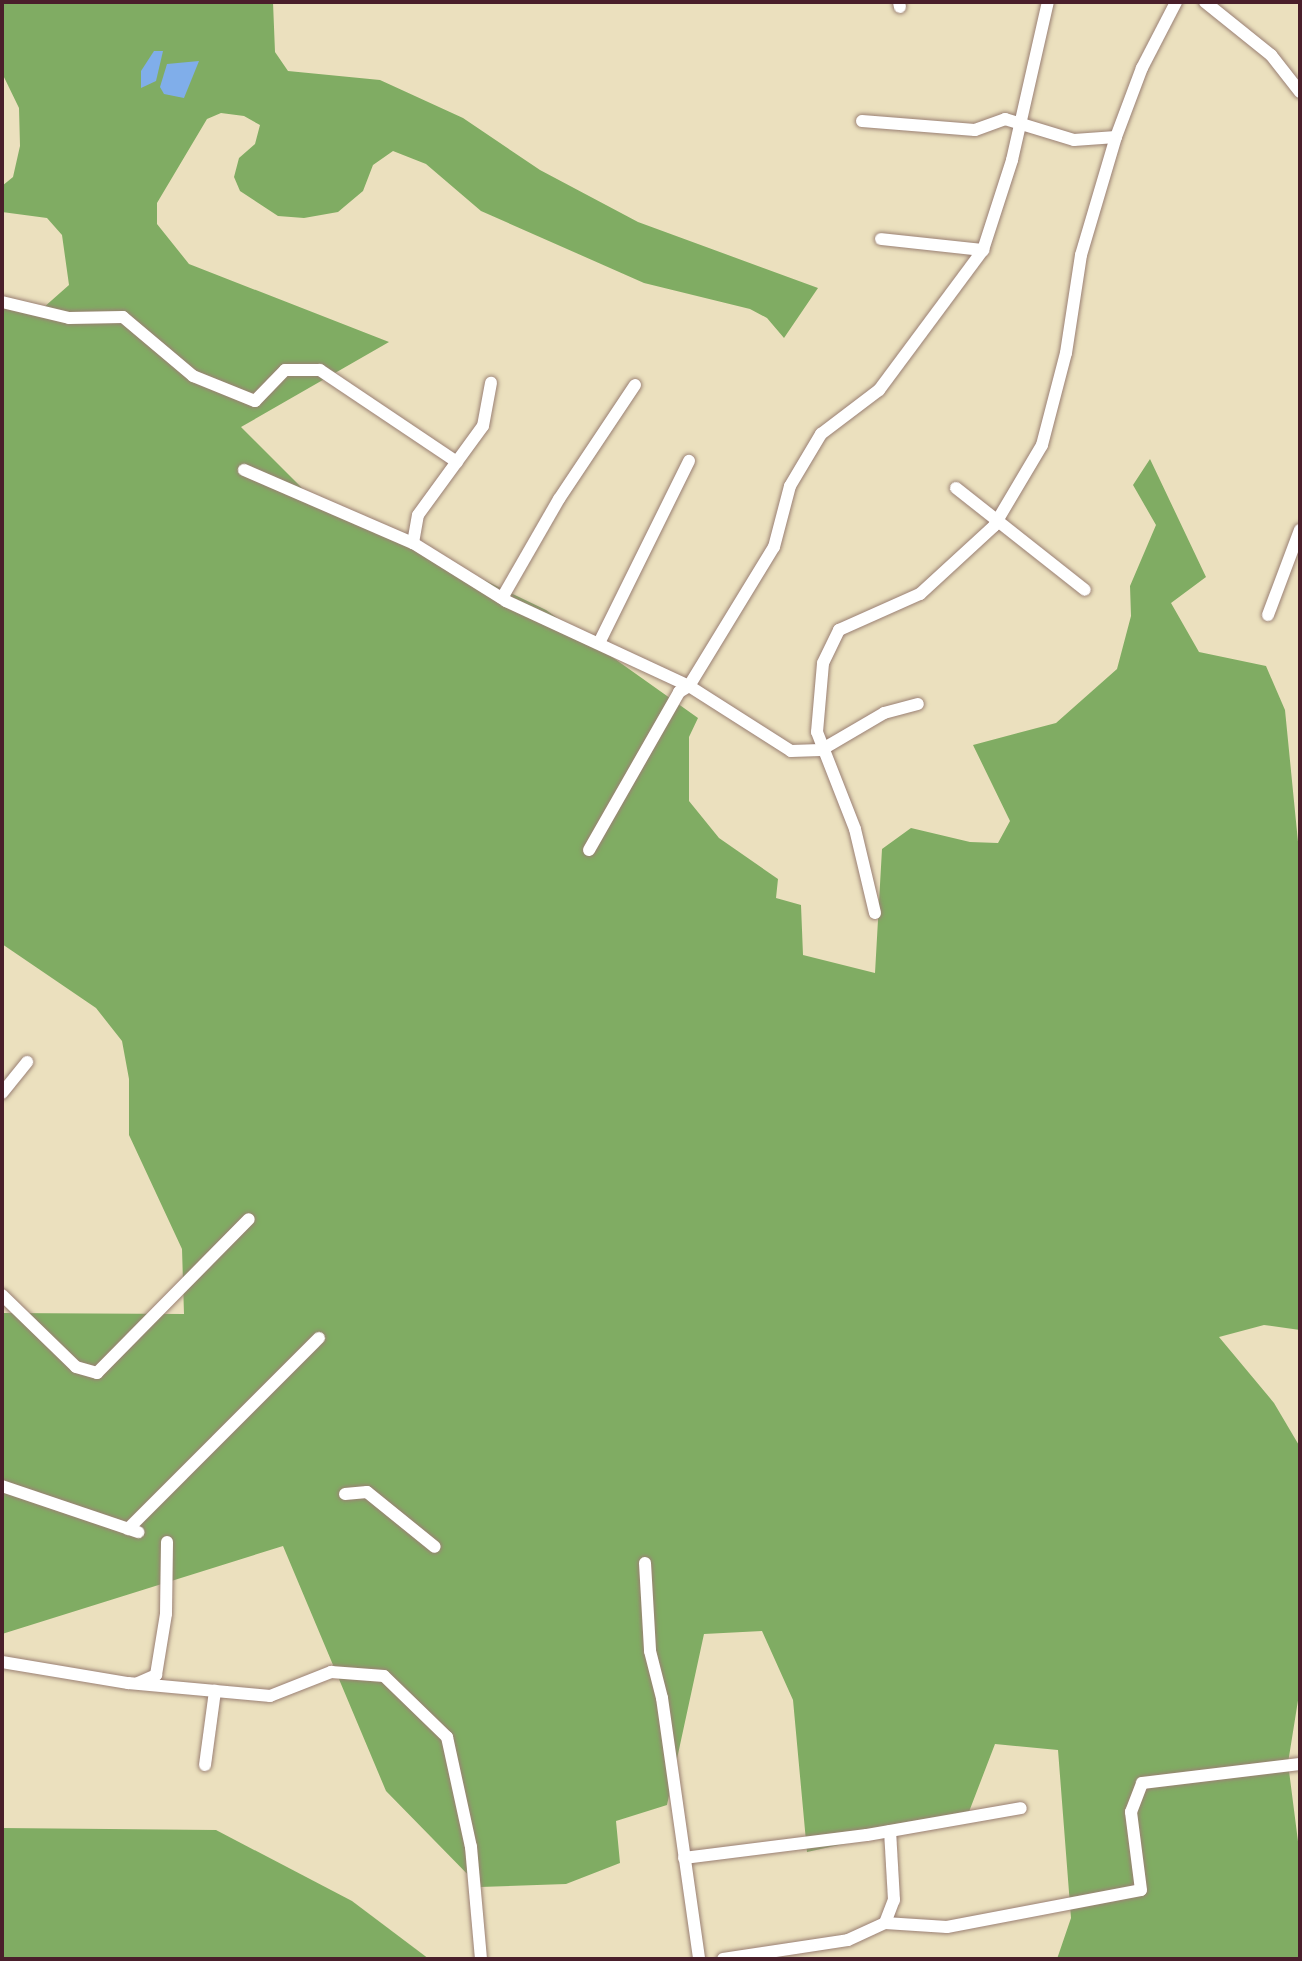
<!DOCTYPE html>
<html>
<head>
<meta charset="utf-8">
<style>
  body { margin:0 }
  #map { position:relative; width:1302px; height:1961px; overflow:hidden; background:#ebe0be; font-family:Alegreya,serif }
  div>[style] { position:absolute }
  .forest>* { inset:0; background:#80ac63 }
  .water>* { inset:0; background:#80aeea }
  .roads { filter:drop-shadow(0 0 2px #9a8074) drop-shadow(0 0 2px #9a8074) }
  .street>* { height:12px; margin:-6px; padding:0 6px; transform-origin:6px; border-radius:6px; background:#fff }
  span { translate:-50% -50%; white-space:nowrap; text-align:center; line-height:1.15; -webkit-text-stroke:6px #f7f3e8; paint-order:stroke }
  .frame { position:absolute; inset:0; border:4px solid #4a1f2b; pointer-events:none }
</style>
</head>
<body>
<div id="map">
  <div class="forest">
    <i style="clip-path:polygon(2px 2px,273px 2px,275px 52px,288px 71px,380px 80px,463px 118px,540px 170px,638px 222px,818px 288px,784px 338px,767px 318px,750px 309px,644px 283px,481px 211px,426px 164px,393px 151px,373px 165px,363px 191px,338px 212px,304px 218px,278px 216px,240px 191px,234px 177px,239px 158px,255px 144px,260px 125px,244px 116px,221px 113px,207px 119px,157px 203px,157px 224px,189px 264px,389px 342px,241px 427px,310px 496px,546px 610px,698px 718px,689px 737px,689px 801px,719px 838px,778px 879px,776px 898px,801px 905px,803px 955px,875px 973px,882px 849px,911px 828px,970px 842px,998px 843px,1010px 821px,973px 745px,1056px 723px,1117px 669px,1131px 616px,1130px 586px,1156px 525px,1133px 485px,1150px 459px,1206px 577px,1171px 603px,1199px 652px,1266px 666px,1285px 710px,1300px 862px,1300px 1330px,1264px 1325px,1219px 1337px,1274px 1403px,1300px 1447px,1300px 1688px,1288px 1763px,1300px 1857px,1300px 1959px,1057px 1959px,1071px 1918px,1058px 1750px,995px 1744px,967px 1817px,807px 1852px,793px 1700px,762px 1631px,704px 1634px,667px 1805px,616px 1821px,620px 1863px,566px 1884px,480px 1887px,386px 1791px,283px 1546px,2px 1634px,2px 1313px,184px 1314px,182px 1249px,129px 1135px,129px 1079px,122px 1041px,96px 1008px,2px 944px,2px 308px,43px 308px,69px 285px,62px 235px,47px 218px,2px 212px,2px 186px,13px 177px,20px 146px,19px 108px,2px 73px)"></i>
    <i style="clip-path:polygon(2px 1828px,216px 1830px,352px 1901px,429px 1959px,2px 1959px)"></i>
  </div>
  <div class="water">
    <i style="clip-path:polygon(154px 51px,163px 51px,156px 81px,141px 88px,141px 71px)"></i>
    <i style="clip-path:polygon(199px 61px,184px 98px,164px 94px,160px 87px,167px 64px)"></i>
  </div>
  <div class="roads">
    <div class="street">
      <i style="left:899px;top:2px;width:5px;rotate:79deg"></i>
      <i style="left:1205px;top:2px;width:85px;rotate:38.8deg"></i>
      <i style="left:1271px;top:55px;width:47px;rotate:51.9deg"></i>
      <i style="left:862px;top:121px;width:113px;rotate:4.6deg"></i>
      <i style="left:975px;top:130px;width:32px;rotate:-20deg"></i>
      <i style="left:1005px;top:119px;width:72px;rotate:16.9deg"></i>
      <i style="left:1074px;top:140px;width:42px;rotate:-4.1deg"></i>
      <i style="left:881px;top:239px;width:103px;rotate:6.2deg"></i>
      <i style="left:2px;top:302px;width:69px;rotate:13.4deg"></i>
      <i style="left:69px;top:318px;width:54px;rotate:-1.1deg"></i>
      <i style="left:123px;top:317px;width:92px;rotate:40.1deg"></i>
      <i style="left:193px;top:376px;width:67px;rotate:22deg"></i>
      <i style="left:255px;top:401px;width:43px;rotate:-45.9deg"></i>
      <i style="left:285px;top:370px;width:35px"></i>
      <i style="left:320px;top:370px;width:165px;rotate:33.9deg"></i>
      <i style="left:244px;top:470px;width:184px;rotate:23.4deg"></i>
      <i style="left:413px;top:543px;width:110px;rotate:31.9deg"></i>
      <i style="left:506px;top:601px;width:202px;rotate:24.9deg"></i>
      <i style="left:689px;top:686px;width:121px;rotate:32.5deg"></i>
      <i style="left:791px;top:751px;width:30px;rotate:-2deg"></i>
      <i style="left:821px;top:750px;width:73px;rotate:-30.4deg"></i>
      <i style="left:884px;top:713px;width:35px;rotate:-15deg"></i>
      <i style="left:956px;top:488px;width:164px;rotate:38.3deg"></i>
      <i style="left:413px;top:543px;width:28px;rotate:-80deg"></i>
      <i style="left:418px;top:515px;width:110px;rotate:-53.9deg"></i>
      <i style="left:483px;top:426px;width:44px;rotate:-79.5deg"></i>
      <i style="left:502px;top:598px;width:114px;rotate:-60.1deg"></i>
      <i style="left:559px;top:499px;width:137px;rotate:-56.3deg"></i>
      <i style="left:1268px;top:615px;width:91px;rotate:-69.4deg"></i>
      <i style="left:600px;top:641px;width:201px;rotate:-63.7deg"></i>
      <i style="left:589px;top:850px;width:182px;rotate:-60.3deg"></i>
      <i style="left:679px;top:692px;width:12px;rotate:-31deg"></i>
      <i style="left:689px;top:686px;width:163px;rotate:-58.6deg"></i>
      <i style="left:774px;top:547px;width:63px;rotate:-75.3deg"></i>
      <i style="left:790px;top:486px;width:61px;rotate:-59.2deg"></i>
      <i style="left:821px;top:434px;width:73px;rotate:-37.2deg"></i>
      <i style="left:879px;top:390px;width:174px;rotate:-53.4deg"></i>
      <i style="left:983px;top:250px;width:95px;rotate:-72.1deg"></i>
      <i style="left:1012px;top:160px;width:162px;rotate:-77.2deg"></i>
      <i style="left:875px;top:913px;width:86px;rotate:-103.4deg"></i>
      <i style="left:855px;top:829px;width:104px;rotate:-111.4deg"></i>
      <i style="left:817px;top:732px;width:69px;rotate:-85deg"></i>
      <i style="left:823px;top:663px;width:37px;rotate:-64deg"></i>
      <i style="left:839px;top:630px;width:89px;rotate:-24deg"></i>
      <i style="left:920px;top:594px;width:100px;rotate:-42.6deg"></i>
      <i style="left:994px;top:526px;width:94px;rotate:-59.3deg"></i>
      <i style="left:1042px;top:445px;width:95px;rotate:-75.4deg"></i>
      <i style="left:1066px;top:353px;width:99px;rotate:-81.3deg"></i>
      <i style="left:1081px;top:255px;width:123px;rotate:-73.5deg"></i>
      <i style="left:1116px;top:137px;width:74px;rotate:-69.4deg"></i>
      <i style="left:1142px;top:68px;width:74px;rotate:-62.7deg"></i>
      <i style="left:2px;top:1093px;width:40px;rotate:-51deg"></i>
      <i style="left:2px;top:1295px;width:103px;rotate:44.2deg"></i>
      <i style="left:76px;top:1367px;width:22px;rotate:16deg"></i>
      <i style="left:97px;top:1373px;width:216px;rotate:-45.4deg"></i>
      <i style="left:2px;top:1486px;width:144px;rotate:18.7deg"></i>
      <i style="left:345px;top:1494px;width:22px;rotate:-5deg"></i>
      <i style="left:367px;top:1492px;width:87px;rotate:39deg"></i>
      <i style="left:128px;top:1529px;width:270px;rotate:-45deg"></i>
      <i style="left:645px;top:1563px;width:88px;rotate:86.7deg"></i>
      <i style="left:650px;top:1651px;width:49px;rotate:75.7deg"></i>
      <i style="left:662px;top:1698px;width:264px;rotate:81.9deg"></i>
      <i style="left:2px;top:1662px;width:128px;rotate:9.5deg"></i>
      <i style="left:128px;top:1683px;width:143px;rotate:5.2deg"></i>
      <i style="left:270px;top:1696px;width:66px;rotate:-21.5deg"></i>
      <i style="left:331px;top:1672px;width:53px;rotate:4.3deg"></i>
      <i style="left:384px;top:1676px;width:88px;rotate:44.1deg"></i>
      <i style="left:447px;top:1737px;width:113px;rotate:77.7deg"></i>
      <i style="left:471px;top:1847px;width:112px;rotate:84.9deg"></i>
      <i style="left:138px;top:1683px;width:20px;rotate:-24deg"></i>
      <i style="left:156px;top:1675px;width:62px;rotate:-80.7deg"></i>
      <i style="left:166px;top:1614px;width:72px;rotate:-89.2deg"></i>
      <i style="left:205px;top:1765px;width:75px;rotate:-82.3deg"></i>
      <i style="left:684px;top:1858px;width:184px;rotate:-7.2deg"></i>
      <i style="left:867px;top:1835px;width:156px;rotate:-9.9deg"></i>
      <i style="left:885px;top:1923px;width:62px;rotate:3.7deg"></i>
      <i style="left:947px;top:1927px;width:197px;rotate:-10.8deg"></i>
      <i style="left:1141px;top:1890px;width:79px;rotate:-97.3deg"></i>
      <i style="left:1131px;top:1812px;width:31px;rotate:-69deg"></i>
      <i style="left:1142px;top:1783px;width:159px;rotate:-6.9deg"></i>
      <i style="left:723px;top:1959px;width:126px;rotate:-8.6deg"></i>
      <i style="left:848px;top:1940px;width:41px;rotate:-24.7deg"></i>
      <i style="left:885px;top:1923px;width:25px;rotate:-69deg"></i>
      <i style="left:894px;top:1900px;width:69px;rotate:-93.3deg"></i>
    </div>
  </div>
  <div class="frame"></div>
</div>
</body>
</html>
